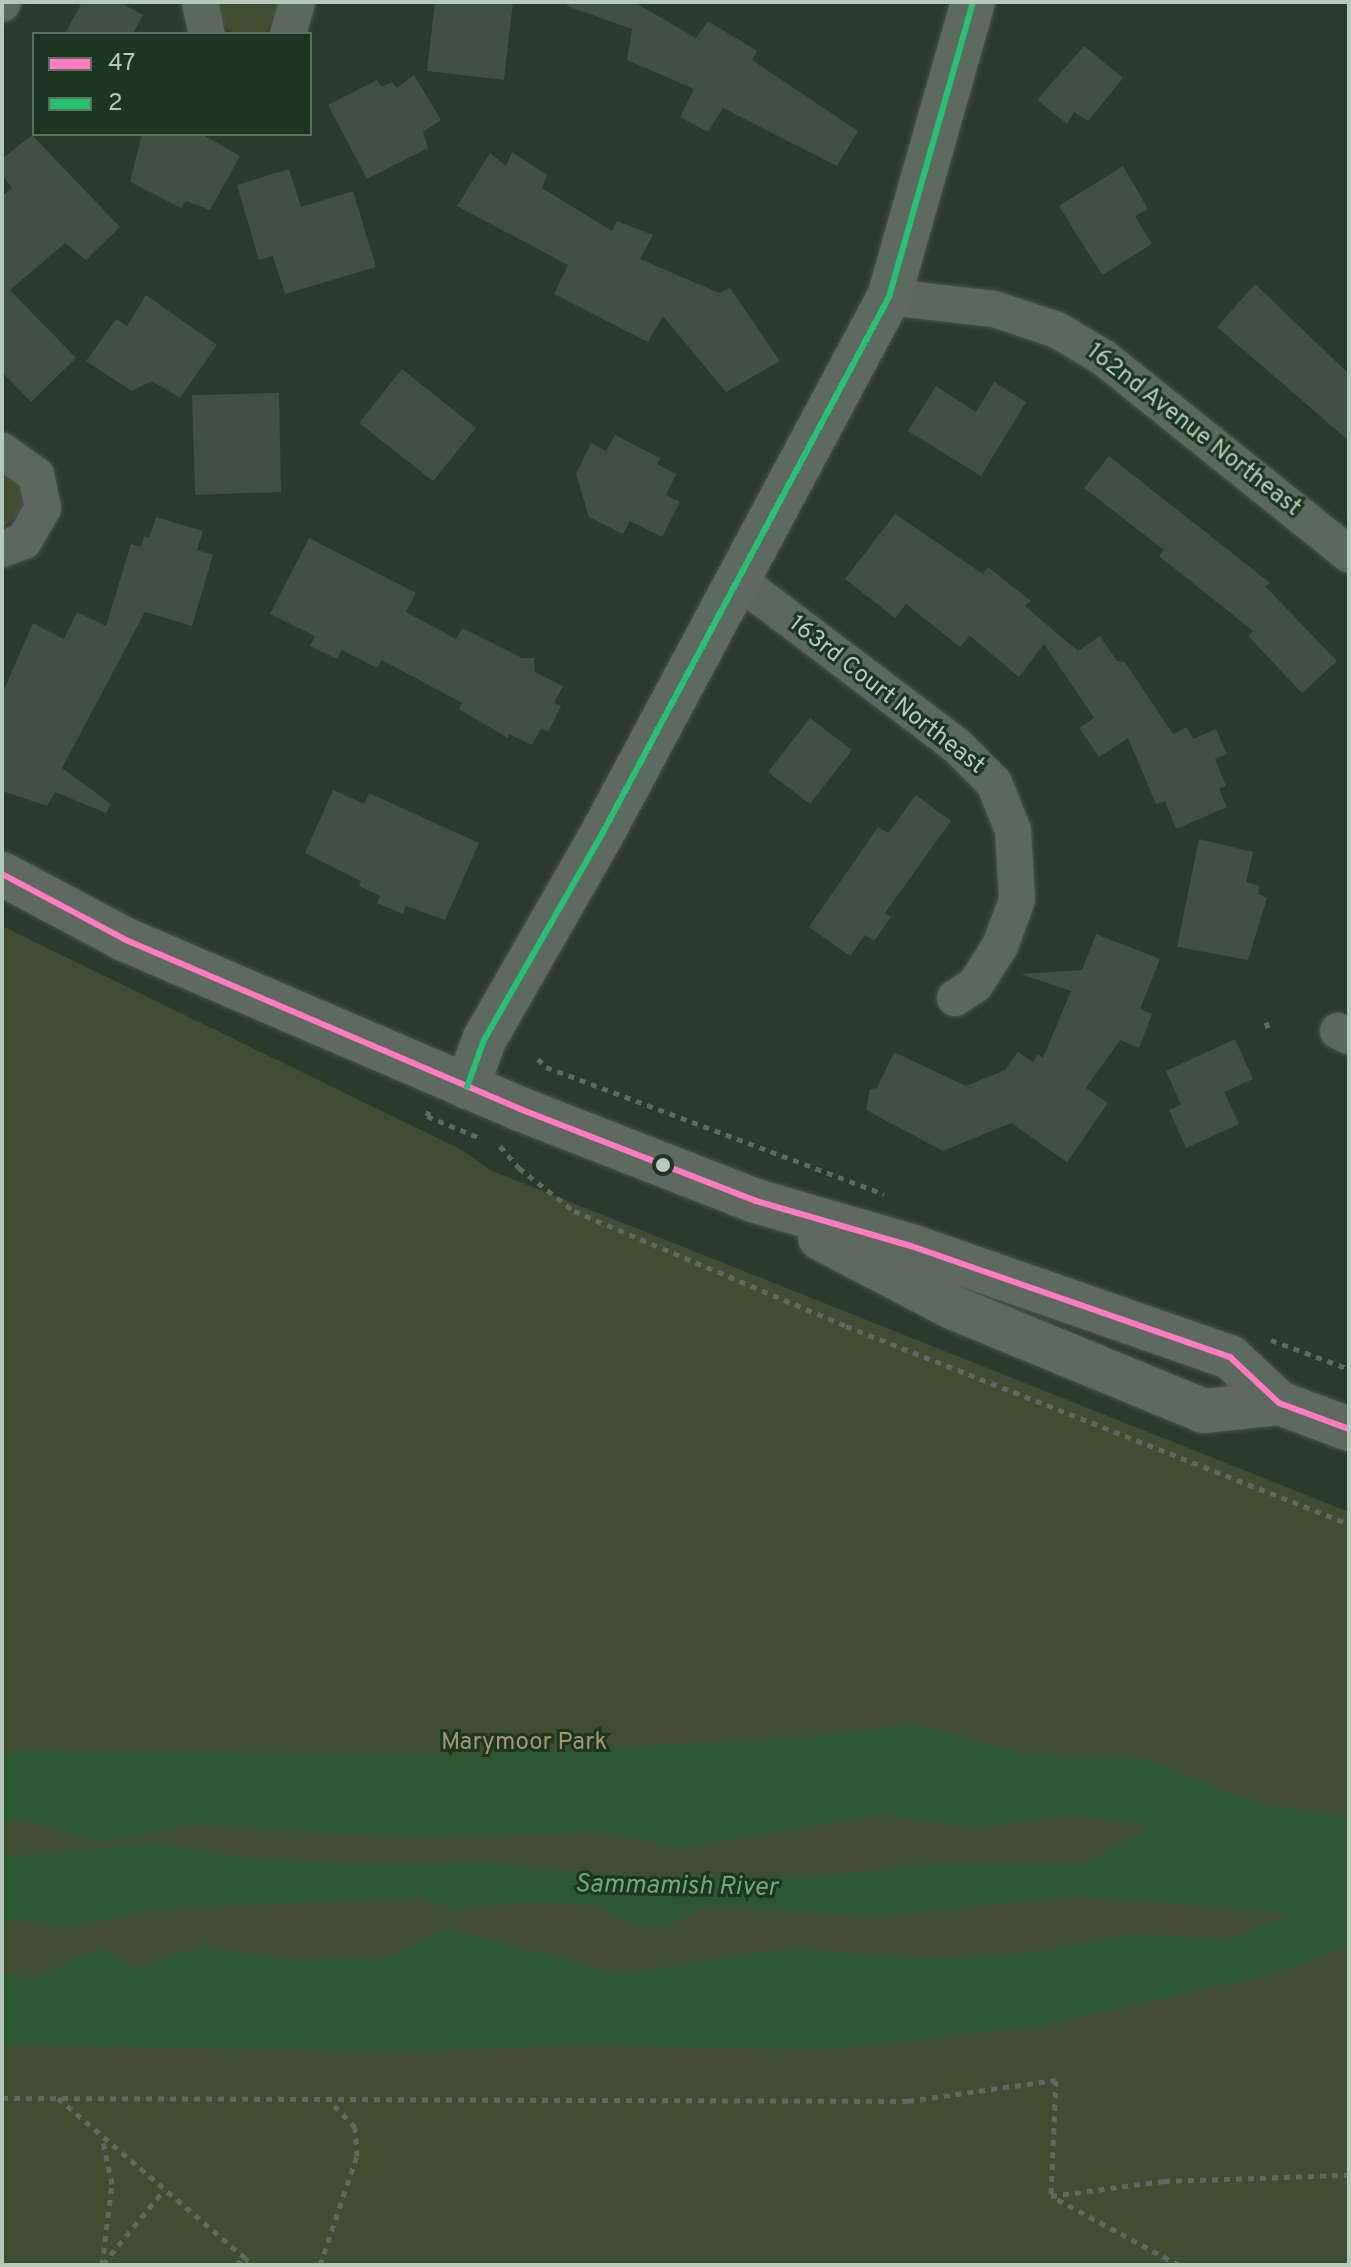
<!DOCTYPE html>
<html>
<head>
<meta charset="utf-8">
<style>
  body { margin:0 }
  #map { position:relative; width:1351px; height:2267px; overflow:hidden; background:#2a3a2c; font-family:Overpass,sans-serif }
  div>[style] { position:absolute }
  .green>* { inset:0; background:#404d32 }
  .water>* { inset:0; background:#2d5733 }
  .building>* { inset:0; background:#424f44 }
  .path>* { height:5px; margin-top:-2.5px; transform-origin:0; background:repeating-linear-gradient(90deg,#5f695f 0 6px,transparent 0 12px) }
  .roads { filter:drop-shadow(0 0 2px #48544a) drop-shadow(0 0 2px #48544a) }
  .minor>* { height:36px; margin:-18px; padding:0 18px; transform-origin:18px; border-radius:18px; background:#5b685e }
  .major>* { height:44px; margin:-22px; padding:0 22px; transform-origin:22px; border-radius:22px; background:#5e695f }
  .bus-1>* { height:6px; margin:-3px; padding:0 3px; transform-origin:3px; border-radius:3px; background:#fe7ac1 }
  .bus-2>* { height:6px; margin:-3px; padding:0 3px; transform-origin:3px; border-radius:3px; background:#26c172 }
  .dots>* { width:22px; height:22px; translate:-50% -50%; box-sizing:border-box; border:4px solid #1d3521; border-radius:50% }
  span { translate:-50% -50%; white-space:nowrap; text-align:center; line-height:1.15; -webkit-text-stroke:6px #1d3521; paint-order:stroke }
  .street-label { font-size:24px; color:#b5cab9 }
  .park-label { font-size:24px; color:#a19773 }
  .water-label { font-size:26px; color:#6daa76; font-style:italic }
  .frame { position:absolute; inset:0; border:4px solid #b5cab9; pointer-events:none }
  .legend { position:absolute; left:32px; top:32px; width:280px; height:104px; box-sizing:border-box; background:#1d3521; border:2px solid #5a715e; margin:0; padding:10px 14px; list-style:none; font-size:24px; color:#b5cab9 }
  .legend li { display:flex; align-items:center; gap:16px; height:40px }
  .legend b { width:40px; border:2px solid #5a715e }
</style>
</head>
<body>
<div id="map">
  <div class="green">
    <i style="clip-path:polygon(218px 2px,277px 2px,278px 7px,266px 32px,233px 34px,221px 22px)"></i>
    <i style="clip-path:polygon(2px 473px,17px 480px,25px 496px,23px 512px,2px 528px)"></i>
    <i style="clip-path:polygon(2px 926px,464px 1151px,490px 1170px,1349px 1512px,1349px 2265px,2px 2265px)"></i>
  </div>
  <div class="water">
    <i style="clip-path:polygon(913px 1723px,1027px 1755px,1144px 1758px,1254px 1803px,1349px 1817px,1349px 1946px,1279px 1972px,1042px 2026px,827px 2050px,578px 2045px,412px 2052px,2px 2045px,2px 1973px,33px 1979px,102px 1947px,132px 1968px,204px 1946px,289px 1960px,383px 1959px,446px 1928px,620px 1974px,788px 1948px,933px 1959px,1030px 1953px,1132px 1934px,1226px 1939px,1295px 1914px,1077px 1896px,878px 1916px,703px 1906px,671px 1926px,631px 1924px,597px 1905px,521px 1902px,458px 1910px,420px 1898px,155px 1909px,74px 1926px,2px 1920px,2px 1857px,156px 1843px,237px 1857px,363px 1865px,481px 1863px,646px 1877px,803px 1877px,932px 1864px,1082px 1865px,1151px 1827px,1072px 1814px,975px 1829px,883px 1814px,682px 1848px,595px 1832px,413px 1837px,190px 1825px,102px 1843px,22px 1820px,2px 1821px,2px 1751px,457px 1755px,814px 1737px)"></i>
  </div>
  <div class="building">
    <i style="clip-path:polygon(82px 2px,119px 2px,143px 15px,133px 34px,65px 34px)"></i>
    <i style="clip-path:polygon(435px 2px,513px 2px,504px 80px,427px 71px)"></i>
    <i style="clip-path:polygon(568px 2px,634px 2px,696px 38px,708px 21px,757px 51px,752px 60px,858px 131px,837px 166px,723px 108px,708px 132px,680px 117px,694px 89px,627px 60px,632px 29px,567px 6px)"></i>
    <i style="clip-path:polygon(1084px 46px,1123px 78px,1088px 121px,1074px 112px,1067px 124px,1037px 100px)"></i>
    <i style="clip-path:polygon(414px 75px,441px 120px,423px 132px,428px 148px,367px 179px,328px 105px,377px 80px,382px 87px,392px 82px,397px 88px)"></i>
    <i style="clip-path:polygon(142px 134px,201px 134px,240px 156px,210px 210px,186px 201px,181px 208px,130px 182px)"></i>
    <i style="clip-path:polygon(32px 135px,120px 227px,86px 260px,65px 243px,10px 290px,76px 358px,31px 402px,2px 372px,2px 196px,12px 188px,2px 175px,2px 159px)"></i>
    <i style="clip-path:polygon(512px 152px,547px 175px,542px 188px,612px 231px,617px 221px,653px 235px,640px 259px,719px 293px,730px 288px,780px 361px,726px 392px,663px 316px,648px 342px,554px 294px,568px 265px,457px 206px,490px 153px,506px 166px)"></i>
    <i style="clip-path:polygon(1123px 166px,1148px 209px,1135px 216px,1152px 244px,1102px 275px,1059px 206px)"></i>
    <i style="clip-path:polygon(289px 169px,301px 207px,353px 191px,376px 267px,285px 294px,273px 256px,259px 260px,237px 185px)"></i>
    <i style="clip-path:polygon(1255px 284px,1349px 374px,1349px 441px,1217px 327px)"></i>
    <i style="clip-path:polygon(146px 295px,217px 345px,180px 398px,152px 381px,132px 391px,86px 361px,116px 319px,127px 326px)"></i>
    <i style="clip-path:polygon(402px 369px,476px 428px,433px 481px,359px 423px)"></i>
    <i style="clip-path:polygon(994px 382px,1026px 402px,981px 476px,908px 431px,936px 386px,976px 412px)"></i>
    <i style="clip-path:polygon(279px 393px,281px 492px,195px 495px,192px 395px)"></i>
    <i style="clip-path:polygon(615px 435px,660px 458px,657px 464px,676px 474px,666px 495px,680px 502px,662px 537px,630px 521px,623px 534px,589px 517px,576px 474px,591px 443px,606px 451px)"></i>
    <i style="clip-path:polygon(1109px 456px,1270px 583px,1265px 586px,1337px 661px,1302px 693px,1248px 636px,1253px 631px,1159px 556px,1164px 550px,1084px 488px)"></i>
    <i style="clip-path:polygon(895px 514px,983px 574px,988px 567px,1031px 601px,1025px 606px,1078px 651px,1100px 636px,1117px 661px,1125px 662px,1173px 734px,1187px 727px,1193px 739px,1216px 729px,1227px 754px,1215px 759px,1226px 786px,1219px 789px,1227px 807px,1176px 829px,1165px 801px,1156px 804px,1128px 738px,1099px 757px,1079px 728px,1094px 718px,1044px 644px,1019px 677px,970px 636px,960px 647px,906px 604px,895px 618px,845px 579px)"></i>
    <i style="clip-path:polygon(156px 517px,203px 531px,197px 550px,213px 555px,192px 626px,145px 612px,62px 768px,111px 804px,106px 813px,55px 792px,47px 806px,2px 791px,2px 694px,33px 623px,64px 639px,77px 612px,106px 626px,131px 544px,141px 547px,144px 536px,149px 538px)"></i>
    <i style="clip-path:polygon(309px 538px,416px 593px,406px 612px,456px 639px,462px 628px,522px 658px,534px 658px,535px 672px,563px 686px,554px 703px,561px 706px,548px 732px,541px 728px,532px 745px,509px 734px,508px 738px,459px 709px,462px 703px,382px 660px,377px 668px,342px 650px,337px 659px,310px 646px,315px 636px,270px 614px)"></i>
    <i style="clip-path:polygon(810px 718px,852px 750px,810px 804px,768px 772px)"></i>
    <i style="clip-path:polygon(333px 790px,364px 804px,369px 793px,479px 843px,445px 920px,406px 906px,403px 914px,377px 903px,380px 896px,359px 886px,361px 881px,305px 853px)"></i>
    <i style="clip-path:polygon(916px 795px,951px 821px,885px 913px,891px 917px,874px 941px,865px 935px,850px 956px,809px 927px,878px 827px,888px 833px)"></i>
    <i style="clip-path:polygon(1199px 839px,1253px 852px,1246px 882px,1260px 886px,1258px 894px,1267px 898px,1248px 960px,1177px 947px)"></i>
    <i style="clip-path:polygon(1096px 934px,1160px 959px,1140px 1009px,1152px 1014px,1139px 1048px,1120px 1040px,1086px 1088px,1108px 1103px,1067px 1162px,1011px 1123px,943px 1151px,866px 1110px,870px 1089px,877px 1088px,894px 1052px,966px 1086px,1005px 1070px,1018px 1052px,1033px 1062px,1038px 1054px,1043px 1058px,1071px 991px,1021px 974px,1082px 970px)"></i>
    <i style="clip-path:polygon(1235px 1039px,1253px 1079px,1224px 1092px,1239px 1124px,1186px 1148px,1169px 1110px,1181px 1105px,1166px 1071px)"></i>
  </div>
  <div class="path">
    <i style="left:1266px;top:1022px;width:9px;rotate:69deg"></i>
    <i style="left:538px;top:1059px;width:11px;rotate:45deg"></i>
    <i style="left:546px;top:1067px;width:361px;rotate:20.6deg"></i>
    <i style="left:429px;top:1111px;width:5px;rotate:112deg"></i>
    <i style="left:427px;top:1116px;width:57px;rotate:22.5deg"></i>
    <i style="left:500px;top:1146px;width:29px;rotate:49deg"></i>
    <i style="left:519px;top:1168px;width:70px;rotate:38deg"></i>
    <i style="left:574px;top:1211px;width:295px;rotate:22.9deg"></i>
    <i style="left:846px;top:1326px;width:541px;rotate:21.49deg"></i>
    <i style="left:1271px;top:1340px;width:83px;rotate:20.4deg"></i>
    <i style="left:2px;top:2098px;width:906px;rotate:0.19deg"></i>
    <i style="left:908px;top:2101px;width:149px;rotate:-8.1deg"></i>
    <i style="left:1056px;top:2080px;width:116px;rotate:92.5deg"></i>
    <i style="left:58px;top:2098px;width:245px;rotate:40.5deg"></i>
    <i style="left:103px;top:2264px;width:96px;rotate:-50.5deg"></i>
    <i style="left:102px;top:2265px;width:82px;rotate:-83deg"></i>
    <i style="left:112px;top:2184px;width:48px;rotate:-102deg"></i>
    <i style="left:237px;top:2265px;width:11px;rotate:-49deg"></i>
    <i style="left:244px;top:2257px;width:12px;rotate:42deg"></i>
    <i style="left:320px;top:2265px;width:115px;rotate:-71.3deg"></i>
    <i style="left:357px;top:2156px;width:29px;rotate:-94deg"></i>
    <i style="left:355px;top:2127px;width:35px;rotate:-134deg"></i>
    <i style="left:1179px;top:2265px;width:145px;rotate:-151.7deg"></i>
    <i style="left:1051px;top:2196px;width:114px;rotate:-7.6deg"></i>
    <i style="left:1164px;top:2181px;width:185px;rotate:-1.9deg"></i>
  </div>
  <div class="roads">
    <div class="minor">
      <i style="left:200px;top:2px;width:33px;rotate:78deg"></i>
      <i style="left:2px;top:4px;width:2px;rotate:-63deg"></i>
      <i style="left:288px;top:34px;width:33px;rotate:-74deg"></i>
      <i style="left:889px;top:297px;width:106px;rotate:6.5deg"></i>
      <i style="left:994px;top:309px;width:66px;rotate:18.4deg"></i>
      <i style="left:1057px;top:330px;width:55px;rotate:30.8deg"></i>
      <i style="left:1104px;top:358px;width:314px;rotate:38.7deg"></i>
      <i style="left:2px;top:451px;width:42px;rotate:35.2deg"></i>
      <i style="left:36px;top:475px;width:34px;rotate:78deg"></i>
      <i style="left:43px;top:508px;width:38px;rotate:120deg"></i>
      <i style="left:24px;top:541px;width:23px;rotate:160deg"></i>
      <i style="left:738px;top:580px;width:273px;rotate:37.1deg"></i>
      <i style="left:956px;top:745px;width:54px;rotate:45deg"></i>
      <i style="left:994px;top:783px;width:51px;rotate:68deg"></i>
      <i style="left:1013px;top:830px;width:70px;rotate:86.7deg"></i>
      <i style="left:1017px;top:900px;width:49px;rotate:110.3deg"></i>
      <i style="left:1000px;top:946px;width:46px;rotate:122.7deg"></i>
      <i style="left:975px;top:985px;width:24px;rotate:147deg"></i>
      <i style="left:1338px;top:1031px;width:12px;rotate:24deg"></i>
    </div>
    <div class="major">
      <i style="left:2px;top:874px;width:140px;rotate:28deg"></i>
      <i style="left:126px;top:940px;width:429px;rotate:23.2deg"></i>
      <i style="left:520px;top:1109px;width:253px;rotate:21.3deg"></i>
      <i style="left:756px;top:1201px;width:161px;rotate:16.2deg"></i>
      <i style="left:911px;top:1246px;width:338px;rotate:19.2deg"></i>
      <i style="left:1230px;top:1357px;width:67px;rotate:43.2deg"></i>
      <i style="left:1279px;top:1403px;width:75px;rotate:20.4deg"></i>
      <i style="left:467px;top:1087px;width:50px;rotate:-70.1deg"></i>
      <i style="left:484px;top:1040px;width:237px;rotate:-60.2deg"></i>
      <i style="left:602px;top:834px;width:609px;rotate:-61.88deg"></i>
      <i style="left:889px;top:297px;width:307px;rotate:-74.1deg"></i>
      <i style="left:820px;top:1238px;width:151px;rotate:27.6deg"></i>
      <i style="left:954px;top:1308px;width:270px;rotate:22.4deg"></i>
      <i style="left:1204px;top:1411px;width:75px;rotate:-6.1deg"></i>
    </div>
  </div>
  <div class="bus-1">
    <i style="left:2px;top:874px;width:140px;rotate:28deg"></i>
    <i style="left:126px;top:940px;width:429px;rotate:23.2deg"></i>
    <i style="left:520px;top:1109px;width:253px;rotate:21.3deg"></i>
    <i style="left:756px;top:1201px;width:161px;rotate:16.2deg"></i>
    <i style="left:911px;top:1246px;width:338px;rotate:19.2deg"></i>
    <i style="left:1230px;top:1357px;width:67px;rotate:43.2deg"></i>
    <i style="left:1279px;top:1403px;width:75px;rotate:20.4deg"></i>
  </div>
  <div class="bus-2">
    <i style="left:467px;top:1087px;width:50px;rotate:-70.1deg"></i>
    <i style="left:484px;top:1040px;width:237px;rotate:-60.2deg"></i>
    <i style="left:602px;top:834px;width:609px;rotate:-61.88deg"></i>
    <i style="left:889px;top:297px;width:307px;rotate:-74.1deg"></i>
  </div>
  <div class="dots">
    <i style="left:663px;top:1165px;background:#b5cab9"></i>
  </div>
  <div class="street-label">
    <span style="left:1193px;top:431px;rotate:38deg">162nd Avenue Northeast</span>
    <span style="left:886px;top:696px;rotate:38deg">163rd Court Northeast</span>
  </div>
  <div class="park-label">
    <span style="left:524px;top:1744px">Marymoor Park</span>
  </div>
  <div class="water-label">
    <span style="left:676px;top:1887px;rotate:1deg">Sammamish River</span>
  </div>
  <div class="frame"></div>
  <ul class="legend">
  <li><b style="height:10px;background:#fe7ac1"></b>47</li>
  <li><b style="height:10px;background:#26c172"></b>2</li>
  </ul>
</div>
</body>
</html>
